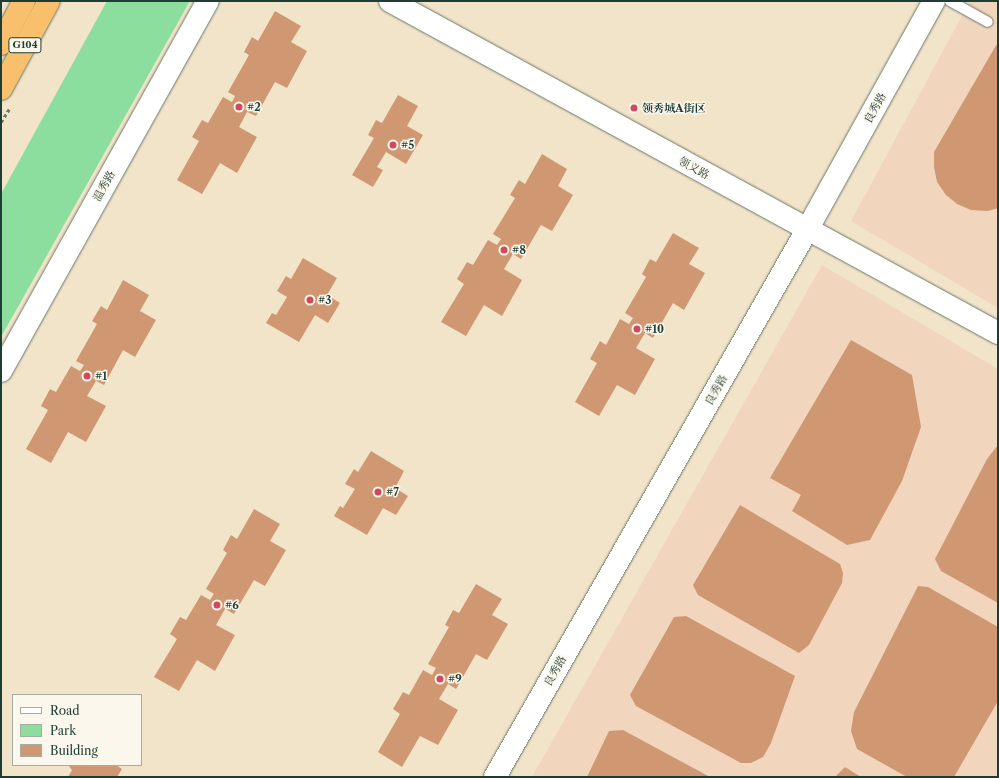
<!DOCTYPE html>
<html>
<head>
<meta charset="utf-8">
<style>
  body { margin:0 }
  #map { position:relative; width:999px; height:778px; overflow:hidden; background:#f2e4c9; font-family:"Libre Caslon Text","Noto Serif SC",serif }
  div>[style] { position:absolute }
  .built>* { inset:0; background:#f1d5bd }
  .green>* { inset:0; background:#8cde9f }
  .building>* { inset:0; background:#cf9872 }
  .path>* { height:2.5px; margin-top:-1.25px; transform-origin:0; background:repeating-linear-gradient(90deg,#697768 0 3px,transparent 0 6px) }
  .roads { filter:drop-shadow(0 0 1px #697768) drop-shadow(0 0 1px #697768) }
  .service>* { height:10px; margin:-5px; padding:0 5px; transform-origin:5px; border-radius:5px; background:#fff }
  .tertiary>* { height:22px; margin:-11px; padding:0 11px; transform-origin:11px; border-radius:11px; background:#fff }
  .trunk>* { height:22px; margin:-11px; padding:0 11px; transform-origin:11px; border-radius:11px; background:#f8bf6c }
  .dots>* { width:11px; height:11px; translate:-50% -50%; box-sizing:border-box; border:2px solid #fbf7ec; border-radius:50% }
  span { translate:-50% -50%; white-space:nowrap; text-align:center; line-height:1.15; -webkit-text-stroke:3px #fbf7ec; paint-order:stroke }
  .shield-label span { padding:1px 3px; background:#fbf7ec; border:1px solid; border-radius:3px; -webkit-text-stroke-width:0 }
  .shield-label { font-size:10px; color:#1f3d34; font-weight:700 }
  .poi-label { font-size:11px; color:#1f3d34; font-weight:700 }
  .left { translate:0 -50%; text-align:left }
  .street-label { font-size:11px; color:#1f3d34 }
  .frame { position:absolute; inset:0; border:2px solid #1f3d34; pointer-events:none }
  .legend { position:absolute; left:12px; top:694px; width:130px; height:72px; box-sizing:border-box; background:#fbf7ec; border:1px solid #a3ada2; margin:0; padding:5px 7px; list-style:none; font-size:12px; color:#1f3d34 }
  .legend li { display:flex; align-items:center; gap:8px; height:20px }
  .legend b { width:20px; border:1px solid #a3ada2 }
</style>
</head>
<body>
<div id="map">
  <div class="built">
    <i style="clip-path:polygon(970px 1px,998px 1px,998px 308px,851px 221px)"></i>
    <i style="clip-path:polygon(822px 265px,998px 369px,998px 777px,532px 777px)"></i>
  </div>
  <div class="green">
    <i style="clip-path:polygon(107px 1px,190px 1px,1px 337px,1px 194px)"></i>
  </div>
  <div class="building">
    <i style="clip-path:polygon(275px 11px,301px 26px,291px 42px,307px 51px,287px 88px,275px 82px,256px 116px,247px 112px,239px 127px,257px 137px,237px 173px,220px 163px,202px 194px,177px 180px,199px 141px,192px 137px,202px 120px,208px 123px,223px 97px,232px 102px,235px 96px,228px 92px,249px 55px,244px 52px,252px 37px,258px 41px)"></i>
    <i style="clip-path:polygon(998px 42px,998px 208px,988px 211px,971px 210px,957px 204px,946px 195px,937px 182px,934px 167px,934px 152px)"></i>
    <i style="clip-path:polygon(398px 95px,418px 106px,407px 126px,423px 135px,406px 164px,386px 152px,377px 167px,383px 170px,373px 187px,352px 175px,374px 138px,368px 135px,376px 120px,382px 123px)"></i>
    <i style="clip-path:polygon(542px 154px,567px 169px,558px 186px,573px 195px,552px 231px,541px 225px,521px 259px,513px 254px,504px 269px,522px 280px,502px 316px,484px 305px,466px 336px,441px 322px,464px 284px,457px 279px,467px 262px,473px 265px,488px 240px,497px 245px,501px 239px,493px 234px,515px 198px,510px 195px,519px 180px,525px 184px)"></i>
    <i style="clip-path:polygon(673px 233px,699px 248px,689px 264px,705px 273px,684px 310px,673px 303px,653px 338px,645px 333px,636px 348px,655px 359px,635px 395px,617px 385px,599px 416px,575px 402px,597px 363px,590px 359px,600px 341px,606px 345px,620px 319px,629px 324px,633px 318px,625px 313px,646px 277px,642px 274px,650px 259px,656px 262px)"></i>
    <i style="clip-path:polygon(303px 258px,337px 278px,327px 295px,340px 303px,328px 323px,315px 315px,299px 342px,266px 323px,272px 313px,276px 315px,287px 297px,277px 291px,286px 276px,291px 279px)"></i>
    <i style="clip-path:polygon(123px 280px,149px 295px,140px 311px,156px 320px,135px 357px,123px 350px,104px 385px,96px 381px,87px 396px,106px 406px,86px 442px,68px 432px,51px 463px,26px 449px,48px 410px,41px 406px,50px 389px,56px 392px,71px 366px,80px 371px,84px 365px,76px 361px,97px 324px,92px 321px,101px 306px,107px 310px)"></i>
    <i style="clip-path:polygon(851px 340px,912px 375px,921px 427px,902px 481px,870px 540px,847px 545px,792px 511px,801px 495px,770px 478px)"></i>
    <i style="clip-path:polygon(998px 445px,998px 603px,941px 571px,935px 559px,987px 459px)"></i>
    <i style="clip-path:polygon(371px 451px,404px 471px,395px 488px,408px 496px,396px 515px,383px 508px,367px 535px,334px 516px,340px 506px,343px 508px,355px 489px,345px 484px,354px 469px,358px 472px)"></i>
    <i style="clip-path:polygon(740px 505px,840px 564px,843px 573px,842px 583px,809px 645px,799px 653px,698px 595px,693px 585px)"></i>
    <i style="clip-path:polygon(254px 509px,280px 524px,270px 541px,286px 550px,265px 586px,254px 580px,234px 614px,225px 609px,216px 625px,235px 635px,215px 671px,197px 660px,179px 691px,154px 677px,177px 639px,170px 634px,180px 617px,186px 620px,201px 595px,210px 600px,214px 594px,206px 589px,227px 553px,223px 550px,231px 535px,237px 539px)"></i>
    <i style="clip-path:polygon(476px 584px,502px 599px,492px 615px,508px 624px,487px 660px,476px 654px,456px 689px,448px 684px,439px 699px,458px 710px,438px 745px,420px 736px,402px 767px,378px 752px,400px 714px,393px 709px,403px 692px,409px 695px,423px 670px,432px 675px,436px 668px,428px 664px,449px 627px,445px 625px,453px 610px,459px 613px)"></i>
    <i style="clip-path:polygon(918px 586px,928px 587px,998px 627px,998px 701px,954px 777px,907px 777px,857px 749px,851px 731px,854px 712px)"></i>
    <i style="clip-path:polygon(686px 616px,795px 676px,771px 743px,763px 757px,751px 763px,741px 763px,636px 706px,630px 695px,674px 617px)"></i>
    <i style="clip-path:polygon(623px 730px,710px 777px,587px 777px,609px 731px)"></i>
    <i style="clip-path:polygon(68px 765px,116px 765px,122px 769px,117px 777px,68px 777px,72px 770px)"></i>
    <i style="clip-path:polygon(845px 767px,861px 777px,835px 777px)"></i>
  </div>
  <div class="path">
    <i style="left:1px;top:122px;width:15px;rotate:-58deg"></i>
  </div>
  <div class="roads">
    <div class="service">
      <i style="left:950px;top:1px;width:43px;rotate:28.9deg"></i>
    </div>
    <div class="tertiary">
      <i style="left:390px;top:1px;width:693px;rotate:28.64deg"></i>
      <i style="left:1px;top:371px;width:424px;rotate:-60.8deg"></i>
      <i style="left:495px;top:777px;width:630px;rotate:-60.3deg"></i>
      <i style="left:807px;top:230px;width:262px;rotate:-61deg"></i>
    </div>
    <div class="trunk">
      <i style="left:1px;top:44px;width:49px;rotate:-61.9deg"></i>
      <i style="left:1px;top:89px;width:100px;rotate:-61.4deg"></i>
    </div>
  </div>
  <div class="dots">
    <i style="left:239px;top:107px;background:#d1495b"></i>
    <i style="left:634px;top:108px;background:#d1495b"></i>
    <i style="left:393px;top:145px;background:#d1495b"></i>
    <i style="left:504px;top:250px;background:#d1495b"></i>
    <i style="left:310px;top:300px;background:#d1495b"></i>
    <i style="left:637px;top:329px;background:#d1495b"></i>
    <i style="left:87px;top:376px;background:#d1495b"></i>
    <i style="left:378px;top:492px;background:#d1495b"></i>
    <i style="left:217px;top:605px;background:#d1495b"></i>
    <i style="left:440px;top:679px;background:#d1495b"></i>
  </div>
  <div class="shield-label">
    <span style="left:25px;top:45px">G104</span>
  </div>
  <div class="poi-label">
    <span class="left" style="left:247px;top:107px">#2</span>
    <span class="left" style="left:642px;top:108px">领秀城A街区</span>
    <span class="left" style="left:401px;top:145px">#5</span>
    <span class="left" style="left:512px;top:250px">#8</span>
    <span class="left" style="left:318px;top:300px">#3</span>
    <span class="left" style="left:645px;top:329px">#10</span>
    <span class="left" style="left:95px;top:376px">#1</span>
    <span class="left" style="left:386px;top:492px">#7</span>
    <span class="left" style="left:225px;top:605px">#6</span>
    <span class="left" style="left:448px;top:679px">#9</span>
  </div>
  <div class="street-label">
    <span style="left:875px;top:108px;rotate:-61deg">良秀路</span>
    <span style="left:694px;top:168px;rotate:29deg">领义路</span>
    <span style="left:104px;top:186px;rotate:-61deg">温秀路</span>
    <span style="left:716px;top:390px;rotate:-60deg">良秀路</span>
    <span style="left:555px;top:671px;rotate:-60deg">良秀路</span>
  </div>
  <div class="frame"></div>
  <ul class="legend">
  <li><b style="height:5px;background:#fff"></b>Road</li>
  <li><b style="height:11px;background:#8cde9f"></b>Park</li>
  <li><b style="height:11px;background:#cf9872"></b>Building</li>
  </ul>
</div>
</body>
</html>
